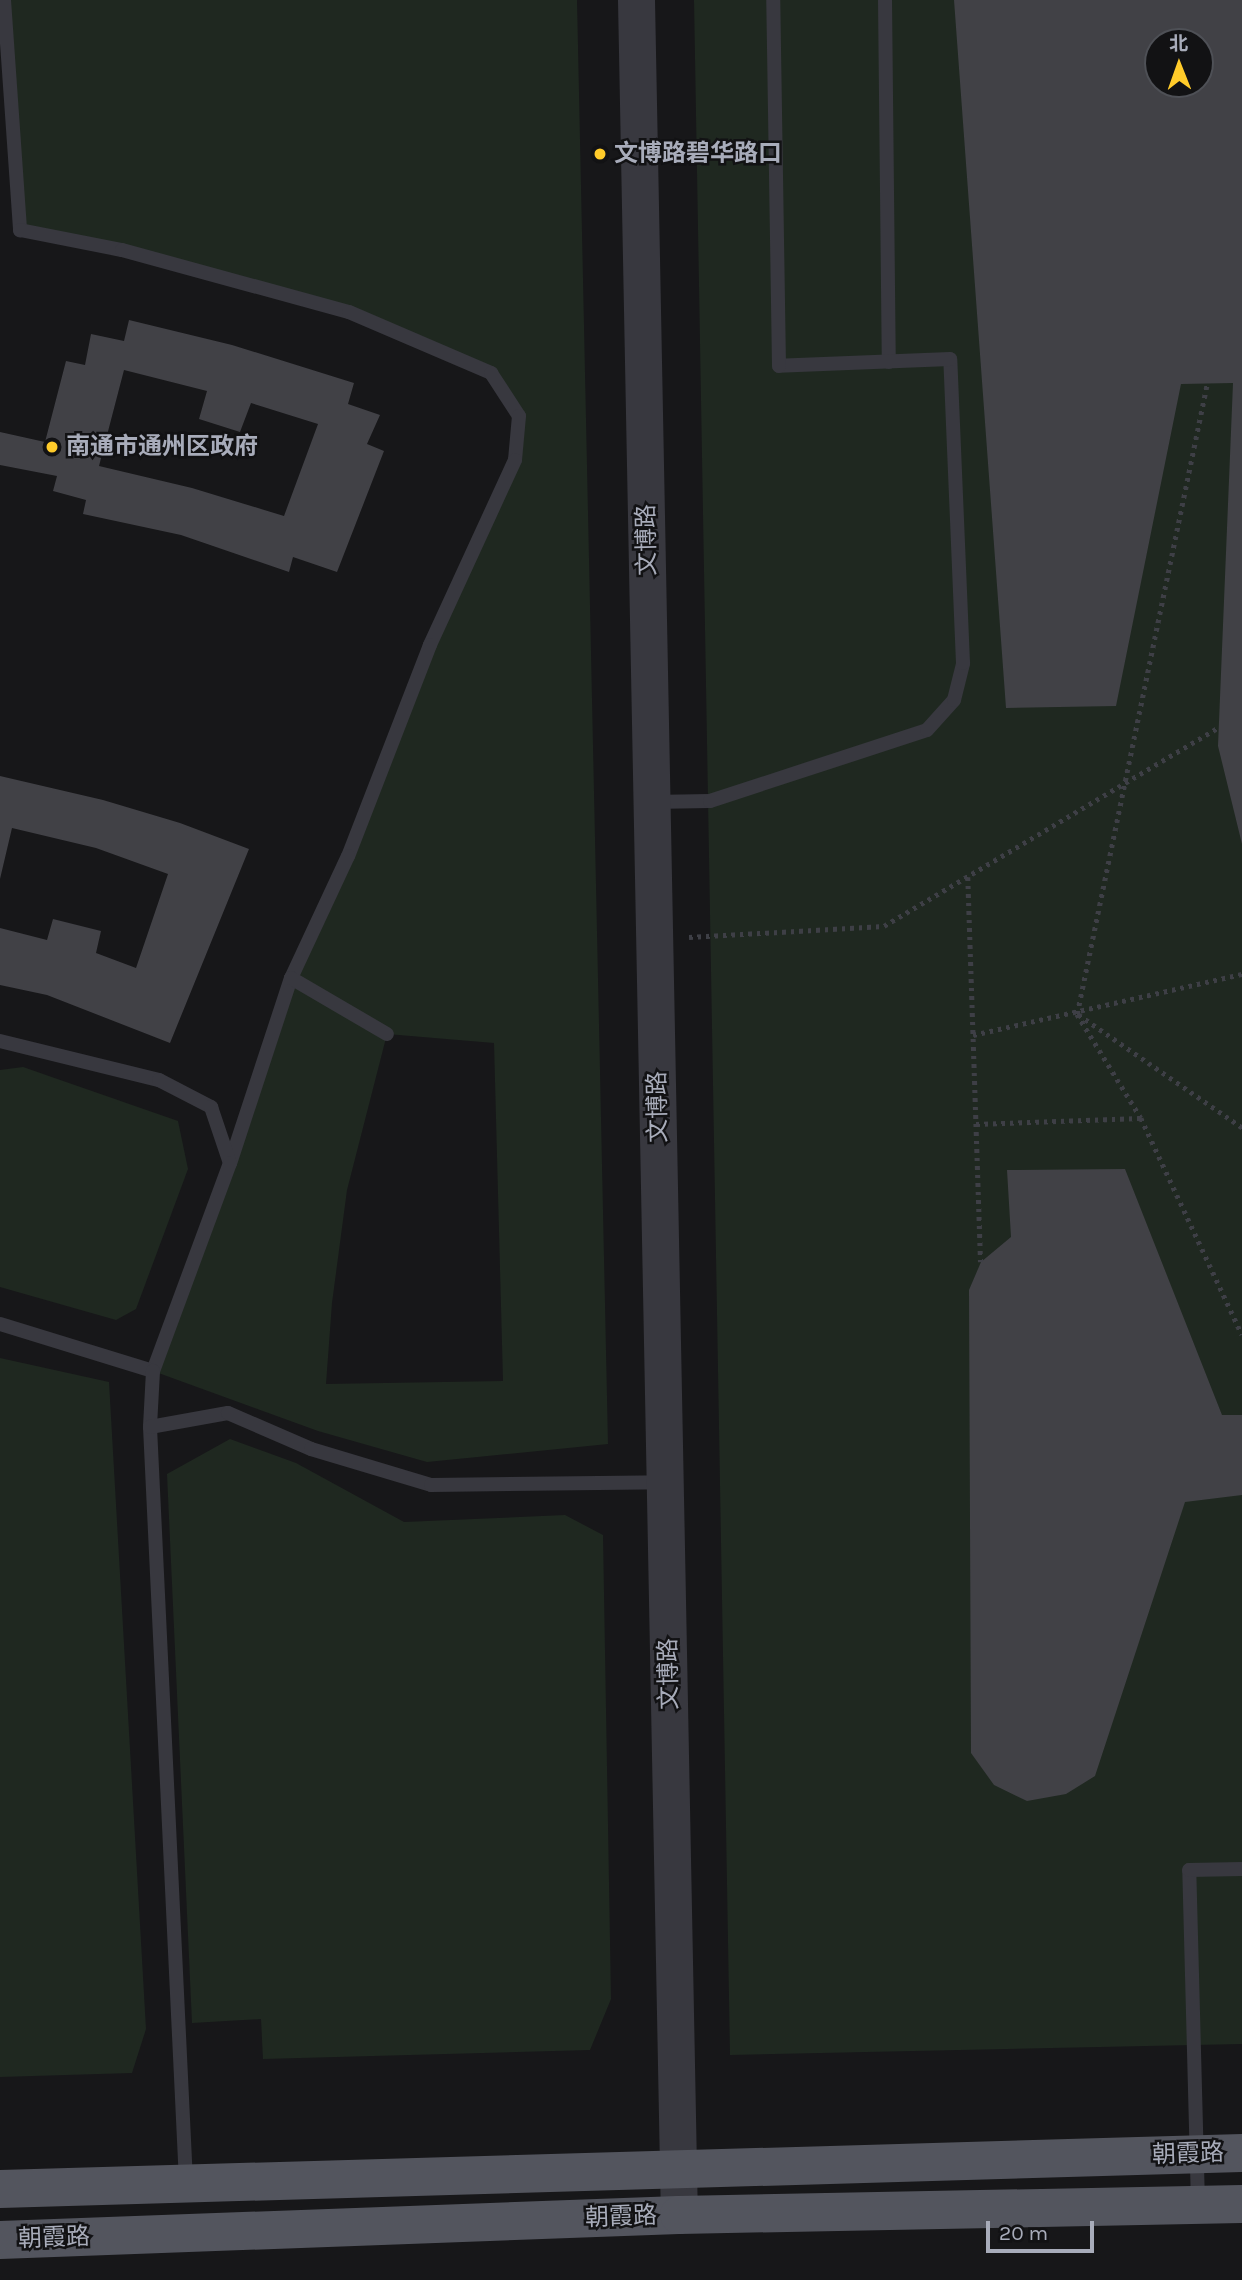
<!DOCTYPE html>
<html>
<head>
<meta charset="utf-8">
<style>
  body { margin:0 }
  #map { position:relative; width:1242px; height:2280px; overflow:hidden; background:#171719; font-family:Karla,"Noto Sans SC",sans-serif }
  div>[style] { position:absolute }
  .green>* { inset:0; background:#1f2820 }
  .building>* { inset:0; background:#414146 }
  .path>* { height:4.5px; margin-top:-2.25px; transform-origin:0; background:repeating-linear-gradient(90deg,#3e3f46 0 3.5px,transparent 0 8.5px) }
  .service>* { height:14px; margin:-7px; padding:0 7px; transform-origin:7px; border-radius:7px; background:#38383f }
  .tertiary>* { height:37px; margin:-18.5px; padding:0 18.5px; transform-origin:18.5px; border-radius:18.5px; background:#38383f }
  .primary>* { height:38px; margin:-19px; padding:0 19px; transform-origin:19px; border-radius:19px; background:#53555e }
  .dots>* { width:19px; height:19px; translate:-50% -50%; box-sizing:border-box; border:4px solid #121214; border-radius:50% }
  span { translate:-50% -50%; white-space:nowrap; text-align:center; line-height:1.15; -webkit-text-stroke:5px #121214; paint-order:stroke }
  .poi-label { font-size:24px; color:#a8acba; font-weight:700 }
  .left { translate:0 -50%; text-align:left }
  .street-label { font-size:24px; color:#a8acba }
  .north { position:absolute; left:1144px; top:28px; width:70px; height:70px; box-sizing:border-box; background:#121214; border:2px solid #4e5056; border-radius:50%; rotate:359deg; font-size:19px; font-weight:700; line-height:28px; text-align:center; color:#a8acba }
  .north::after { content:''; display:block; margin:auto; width:24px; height:32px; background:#ffcb2a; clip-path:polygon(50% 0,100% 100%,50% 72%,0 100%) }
  .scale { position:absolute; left:986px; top:2221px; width:108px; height:32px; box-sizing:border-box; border:4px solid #a8acba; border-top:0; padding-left:9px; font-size:21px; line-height:24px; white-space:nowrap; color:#a8acba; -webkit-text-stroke:5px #121214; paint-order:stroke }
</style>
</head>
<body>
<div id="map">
  <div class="green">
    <i style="clip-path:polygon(evenodd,4px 0,577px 0,608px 1444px,427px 1462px,318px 1431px,153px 1371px,291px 978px,515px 460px,519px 416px,491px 372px,349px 312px,20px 230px,4px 0,387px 1034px,494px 1043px,503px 1381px,326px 1384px,332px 1303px,347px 1190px,387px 1034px)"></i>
    <i style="clip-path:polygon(evenodd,694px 0,1242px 0,1242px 2044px,730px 2055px,694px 0,1158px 42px,1200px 42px,1200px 84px,1158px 84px,1158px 42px)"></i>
    <i style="clip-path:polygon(23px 1067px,178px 1121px,188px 1169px,136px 1309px,116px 1320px,0 1287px,0 1070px)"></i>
    <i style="clip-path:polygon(0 1358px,109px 1382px,146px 2029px,132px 2073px,0 2077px)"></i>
    <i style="clip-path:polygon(230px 1439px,296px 1463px,404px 1522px,565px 1515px,603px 1535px,611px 1999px,590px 2050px,263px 2059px,261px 2019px,192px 2023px,167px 1474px)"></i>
  </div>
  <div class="building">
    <i style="clip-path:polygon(evenodd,954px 0,1242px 0,1242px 844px,1218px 746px,1233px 383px,1181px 384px,1116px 706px,1006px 708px,954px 0,1158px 42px,1200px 42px,1200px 84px,1158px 84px,1158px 42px)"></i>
    <i style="clip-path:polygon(evenodd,129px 320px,232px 345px,354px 383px,348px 404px,380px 415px,367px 444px,384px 451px,337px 572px,293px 557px,289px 572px,181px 535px,83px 514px,86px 500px,53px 491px,57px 476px,0 465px,0 432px,45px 442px,66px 361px,85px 365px,91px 334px,124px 341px,129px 320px,124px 370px,207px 391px,199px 419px,240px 432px,251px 403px,318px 424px,284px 516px,192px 488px,99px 466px,124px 370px)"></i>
    <i style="clip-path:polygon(0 776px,103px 800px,180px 823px,249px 849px,170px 1043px,47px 995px,0 985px,0 928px,47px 940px,53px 919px,101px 931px,96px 953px,136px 968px,168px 874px,96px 848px,12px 828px,0 879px)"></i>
    <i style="clip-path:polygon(1125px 1169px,1222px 1415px,1242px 1415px,1242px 1495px,1185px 1502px,1095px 1776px,1066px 1794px,1027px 1801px,994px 1785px,971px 1753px,969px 1290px,981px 1262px,1011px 1237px,1007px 1170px)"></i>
  </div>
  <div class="path">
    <i style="left:968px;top:877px;width:385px;rotate:88.1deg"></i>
    <i style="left:689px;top:937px;width:195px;rotate:-3.2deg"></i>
    <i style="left:884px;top:926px;width:388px;rotate:-30.7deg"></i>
    <i style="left:1077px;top:1014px;width:643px;rotate:-78.34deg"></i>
    <i style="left:973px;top:1035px;width:276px;rotate:-12.8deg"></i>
    <i style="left:976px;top:1124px;width:165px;rotate:-2.1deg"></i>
    <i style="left:1242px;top:1128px;width:201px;rotate:-145.4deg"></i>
    <i style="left:1077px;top:1014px;width:122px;rotate:58.4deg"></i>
    <i style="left:1141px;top:1118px;width:239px;rotate:65deg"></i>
  </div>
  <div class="service">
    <i style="left:4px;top:0;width:231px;rotate:86deg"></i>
    <i style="left:20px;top:230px;width:104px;rotate:11.1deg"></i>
    <i style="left:122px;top:250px;width:235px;rotate:15.3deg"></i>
    <i style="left:349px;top:312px;width:155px;rotate:23.2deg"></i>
    <i style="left:491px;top:373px;width:51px;rotate:56.9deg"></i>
    <i style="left:519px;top:416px;width:44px;rotate:95.2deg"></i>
    <i style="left:515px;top:460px;width:204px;rotate:114.7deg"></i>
    <i style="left:430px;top:645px;width:226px;rotate:111.2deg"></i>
    <i style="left:348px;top:856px;width:135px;rotate:115deg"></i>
    <i style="left:291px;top:978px;width:195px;rotate:108.2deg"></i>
    <i style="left:885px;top:0;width:362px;rotate:89.4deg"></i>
    <i style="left:652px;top:802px;width:58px;rotate:-1deg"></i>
    <i style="left:710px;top:801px;width:228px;rotate:-18.1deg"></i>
    <i style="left:927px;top:730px;width:40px;rotate:-48deg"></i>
    <i style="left:954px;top:700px;width:38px;rotate:-76deg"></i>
    <i style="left:963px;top:663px;width:304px;rotate:-92.4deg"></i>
    <i style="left:950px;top:359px;width:171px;rotate:177.7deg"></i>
    <i style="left:779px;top:366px;width:366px;rotate:-90.9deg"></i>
    <i style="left:291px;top:978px;width:111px;rotate:30.3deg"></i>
    <i style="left:0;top:1041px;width:164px;rotate:13.8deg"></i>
    <i style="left:159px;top:1080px;width:59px;rotate:27.4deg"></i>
    <i style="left:211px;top:1107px;width:59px;rotate:71.3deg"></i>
    <i style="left:230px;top:1163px;width:222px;rotate:110.3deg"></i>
    <i style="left:0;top:1324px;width:160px;rotate:17.1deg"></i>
    <i style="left:153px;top:1371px;width:56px;rotate:93.1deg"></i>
    <i style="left:150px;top:1427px;width:755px;rotate:87.27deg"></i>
    <i style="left:150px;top:1427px;width:79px;rotate:-10.2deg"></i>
    <i style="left:228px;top:1413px;width:90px;rotate:23.4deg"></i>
    <i style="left:311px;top:1449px;width:125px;rotate:16.7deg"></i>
    <i style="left:431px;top:1485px;width:235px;rotate:-0.7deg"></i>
    <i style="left:1198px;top:2204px;width:334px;rotate:-91.5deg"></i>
    <i style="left:1189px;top:1870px;width:53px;rotate:-1.1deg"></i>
  </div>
  <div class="tertiary">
    <i style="left:636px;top:0;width:2215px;rotate:88.89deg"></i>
  </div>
  <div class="primary">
    <i style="left:0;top:2189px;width:1243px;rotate:-1.66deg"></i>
    <i style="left:0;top:2240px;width:679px;rotate:-2.11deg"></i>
    <i style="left:679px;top:2215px;width:563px;rotate:-1.12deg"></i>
  </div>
  <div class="dots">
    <i style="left:600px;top:154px;background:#ffcb2a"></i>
    <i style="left:52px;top:447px;background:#ffcb2a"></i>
  </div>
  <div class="poi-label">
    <span class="left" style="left:614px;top:154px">文博路碧华路口</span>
    <span class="left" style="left:66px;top:447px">南通市通州区政府</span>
  </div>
  <div class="street-label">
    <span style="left:647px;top:540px;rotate:-91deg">文博路</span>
    <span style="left:658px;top:1107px;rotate:-91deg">文博路</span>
    <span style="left:669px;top:1674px;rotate:-91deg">文博路</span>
    <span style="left:1188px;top:2154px;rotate:-2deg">朝霞路</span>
    <span style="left:621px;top:2217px;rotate:-2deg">朝霞路</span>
    <span style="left:54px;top:2238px;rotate:-2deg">朝霞路</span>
  </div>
  <div class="north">北</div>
  <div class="scale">20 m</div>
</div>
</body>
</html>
